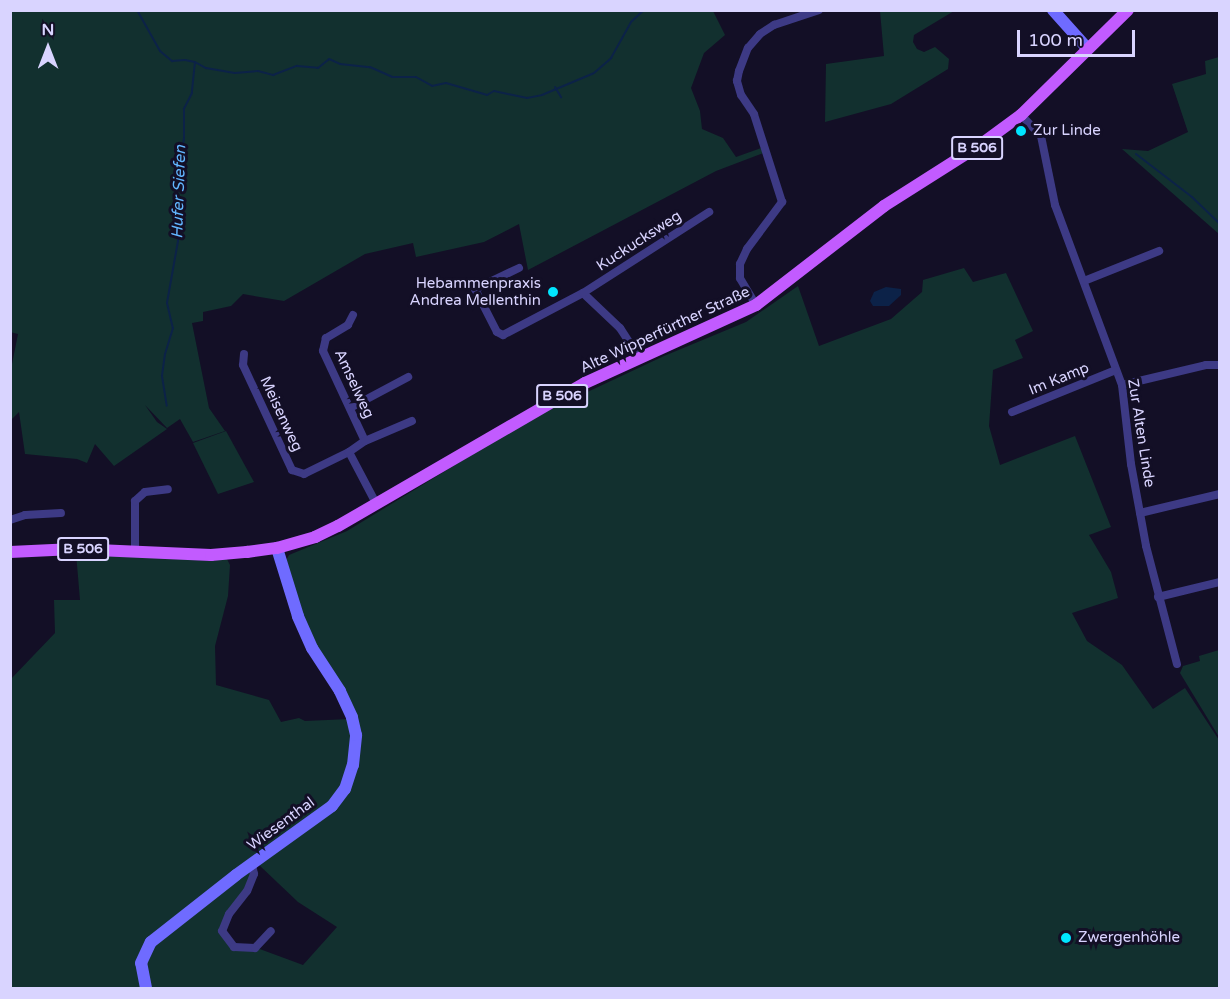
<!DOCTYPE html>
<html>
<head>
<meta charset="utf-8">
<style>
  body { margin:0 }
  #map { position:relative; width:1230px; height:999px; overflow:hidden; background:#130f26; font-family:"Varela Round",sans-serif }
  div>[style] { position:absolute }
  .green>* { inset:0; background:#12302f }
  .water>* { inset:0; background:#0c2248 }
  .stream>* { height:2px; margin:-1px; padding:0 1px; transform-origin:1px; border-radius:1px; background:#0c2248 }
  .street>* { height:8px; margin:-4px; padding:0 4px; transform-origin:4px; border-radius:4px; background:#3d3a85 }
  .secondary>* { height:12px; margin:-6px; padding:0 6px; transform-origin:6px; border-radius:6px; background:#6f6bff }
  .primary>* { height:12px; margin:-6px; padding:0 6px; transform-origin:6px; border-radius:6px; background:#c25bff }
  .dots>* { width:16px; height:16px; translate:-50% -50%; box-sizing:border-box; border:3px solid #130f26; border-radius:50% }
  span { translate:-50% -50%; white-space:nowrap; text-align:center; line-height:1.15; -webkit-text-stroke:6px #130f26; paint-order:stroke }
  .shield-label span { padding:2px 4px; background:#130f26; border:2px solid; border-radius:4px; -webkit-text-stroke-width:0 }
  .shield-label { font-size:14px; color:#d9d4ff; font-weight:700 }
  .poi-label { font-size:15px; color:#d9d4ff }
  .left { translate:0 -50%; text-align:left }
  .right { translate:-100% -50%; text-align:right }
  .street-label { font-size:15px; color:#d9d4ff }
  .water-label { font-size:16px; color:#62b6ff; font-style:italic }
  .frame { position:absolute; inset:0; border:12px solid #d9d4ff; pointer-events:none }
  .north { position:absolute; left:18px; top:18px; width:60px; height:60px; -webkit-text-stroke:4px #130f26; paint-order:stroke; rotate:0deg; font-size:16px; font-weight:700; line-height:24px; text-align:center; color:#d9d4ff }
  .north::after { content:''; display:block; margin:auto; width:21px; height:27px; background:#d9d4ff; clip-path:polygon(50% 0,100% 100%,50% 72%,0 100%) }
  .scale { position:absolute; left:1017px; top:30px; width:118px; height:27px; box-sizing:border-box; border:3px solid #d9d4ff; border-top:0; padding-left:8px; font-size:18px; line-height:21px; white-space:nowrap; color:#d9d4ff; -webkit-text-stroke:4px #130f26; paint-order:stroke }
</style>
</head>
<body>
<div id="map">
  <div class="green">
    <i style="clip-path:polygon(11px 11px,713px 11px,725px 35px,704px 53px,691px 88px,700px 111px,702px 129px,723px 138px,736px 157px,764px 147px,766px 152px,716px 171px,528px 270px,519px 224px,484px 242px,416px 257px,413px 243px,365px 254px,284px 301px,243px 294px,231px 306px,203px 312px,203px 321px,192px 323px,209px 408px,225px 431px,193px 442px,180px 419px,167px 428px,145px 405px,157px 422px,167px 429px,114px 466px,95px 444px,87px 463px,77px 459px,25px 454px,19px 412px,11px 420px,11px 369px,18px 334px,10px 332px)"></i>
    <i style="clip-path:polygon(880px 11px,954px 11px,914px 35px,913px 42px,917px 49px,924px 52px,935px 47px,949px 59px,948px 69px,891px 104px,825px 122px,826px 64px,884px 56px)"></i>
    <i style="clip-path:polygon(1219px 57px,1220px 57px,1219px 234px,1122px 149px,1148px 151px,1188px 132px,1172px 84px,1206px 74px,1205px 61px)"></i>
    <i style="clip-path:polygon(964px 268px,973px 282px,1006px 273px,1033px 331px,1015px 340px,1023px 358px,993px 370px,989px 426px,1000px 465px,1075px 436px,1111px 527px,1089px 535px,1111px 572px,1118px 598px,1072px 613px,1087px 641px,1122px 665px,1153px 709px,1185px 688px,1219px 740px,1219px 988px,11px 988px,10px 680px,55px 633px,54px 600px,80px 600px,76px 553px,227px 559px,230px 565px,228px 596px,215px 646px,216px 685px,269px 700px,281px 722px,299px 718px,305px 721px,350px 719px,353px 735px,350px 763px,342px 787px,330px 803px,251px 864px,253px 874px,247px 890px,229px 913px,220px 931px,234px 948px,257px 948px,303px 965px,337px 927px,298px 902px,258px 864px,335px 808px,348px 789px,357px 764px,360px 734px,356px 715px,344px 690px,316px 647px,300px 615px,285px 562px,289px 555px,347px 531px,532px 418px,664px 356px,746px 322px,798px 286px,819px 346px,891px 319px,922px 292px,923px 280px)"></i>
    <i style="clip-path:polygon(226px 431px,254px 482px,218px 494px,193px 443px)"></i>
    <i style="clip-path:polygon(1219px 650px,1220px 650px,1219px 737px,1180px 673px,1183px 666px,1200px 661px,1199px 656px)"></i>
  </div>
  <div class="water">
    <i style="clip-path:polygon(886px 287px,901px 289px,901px 295px,889px 306px,873px 306px,870px 301px,874px 292px)"></i>
  </div>
  <div class="stream">
    <i style="left:137px;top:10px;width:47px;rotate:60.7deg"></i>
    <i style="left:160px;top:51px;width:16px;rotate:40deg"></i>
    <i style="left:172px;top:61px;width:13px;rotate:-4deg"></i>
    <i style="left:185px;top:60px;width:10px;rotate:11deg"></i>
    <i style="left:195px;top:62px;width:31px;rotate:96deg"></i>
    <i style="left:192px;top:93px;width:18px;rotate:117deg"></i>
    <i style="left:184px;top:109px;width:29px;rotate:90deg"></i>
    <i style="left:184px;top:138px;width:49px;rotate:98.3deg"></i>
    <i style="left:177px;top:186px;width:55px;rotate:89deg"></i>
    <i style="left:178px;top:241px;width:63px;rotate:100.1deg"></i>
    <i style="left:167px;top:303px;width:26px;rotate:77deg"></i>
    <i style="left:173px;top:328px;width:27px;rotate:107deg"></i>
    <i style="left:165px;top:354px;width:22px;rotate:98deg"></i>
    <i style="left:162px;top:376px;width:30px;rotate:81deg"></i>
    <i style="left:195px;top:62px;width:13px;rotate:29deg"></i>
    <i style="left:206px;top:68px;width:29px;rotate:10deg"></i>
    <i style="left:235px;top:73px;width:23px;rotate:-5deg"></i>
    <i style="left:258px;top:71px;width:16px;rotate:15deg"></i>
    <i style="left:273px;top:75px;width:26px;rotate:-21deg"></i>
    <i style="left:297px;top:66px;width:21px;rotate:5deg"></i>
    <i style="left:318px;top:68px;width:14px;rotate:-39deg"></i>
    <i style="left:329px;top:59px;width:12px;rotate:24deg"></i>
    <i style="left:340px;top:64px;width:30px;rotate:6deg"></i>
    <i style="left:370px;top:67px;width:24px;rotate:24deg"></i>
    <i style="left:392px;top:77px;width:24px"></i>
    <i style="left:416px;top:77px;width:18px;rotate:29deg"></i>
    <i style="left:432px;top:86px;width:14px;rotate:-12deg"></i>
    <i style="left:446px;top:83px;width:43px;rotate:16.3deg"></i>
    <i style="left:487px;top:95px;width:8px;rotate:-30deg"></i>
    <i style="left:494px;top:91px;width:34px;rotate:12deg"></i>
    <i style="left:527px;top:98px;width:15px;rotate:-11deg"></i>
    <i style="left:542px;top:95px;width:56px;rotate:-22.9deg"></i>
    <i style="left:594px;top:73px;width:23px;rotate:-41deg"></i>
    <i style="left:611px;top:58px;width:41px;rotate:-60.9deg"></i>
    <i style="left:631px;top:22px;width:18px;rotate:-43deg"></i>
    <i style="left:555px;top:87px;width:12px;rotate:59deg"></i>
    <i style="left:1136px;top:154px;width:71px;rotate:37.5deg"></i>
    <i style="left:1192px;top:197px;width:39px;rotate:44deg"></i>
  </div>
  <div class="street">
    <i style="left:1021px;top:115px;width:29px;rotate:46deg"></i>
    <i style="left:1041px;top:136px;width:70px;rotate:78.5deg"></i>
    <i style="left:1055px;top:205px;width:192px;rotate:69.6deg"></i>
    <i style="left:1122px;top:385px;width:80px;rotate:83.5deg"></i>
    <i style="left:1131px;top:464px;width:83px;rotate:79.6deg"></i>
    <i style="left:1146px;top:546px;width:122px;rotate:75.3deg"></i>
    <i style="left:519px;top:268px;width:49px;rotate:154.5deg"></i>
    <i style="left:475px;top:289px;width:48px;rotate:62.9deg"></i>
    <i style="left:497px;top:332px;width:7px;rotate:27deg"></i>
    <i style="left:503px;top:335px;width:90px;rotate:-27.7deg"></i>
    <i style="left:583px;top:293px;width:51px;rotate:43.4deg"></i>
    <i style="left:620px;top:328px;width:35px;rotate:57deg"></i>
    <i style="left:1084px;top:281px;width:81px;rotate:-21.8deg"></i>
    <i style="left:583px;top:293px;width:150px;rotate:-32.7deg"></i>
    <i style="left:756px;top:305px;width:31px;rotate:-121deg"></i>
    <i style="left:740px;top:278px;width:14px;rotate:-90deg"></i>
    <i style="left:740px;top:264px;width:17px;rotate:-65deg"></i>
    <i style="left:747px;top:249px;width:59px;rotate:-53.3deg"></i>
    <i style="left:782px;top:202px;width:92px;rotate:-107.7deg"></i>
    <i style="left:754px;top:114px;width:23px;rotate:-124deg"></i>
    <i style="left:741px;top:95px;width:15px;rotate:-106deg"></i>
    <i style="left:737px;top:81px;width:10px;rotate:-79deg"></i>
    <i style="left:739px;top:71px;width:25px;rotate:-69deg"></i>
    <i style="left:748px;top:48px;width:18px;rotate:-49deg"></i>
    <i style="left:760px;top:34px;width:17px;rotate:-33deg"></i>
    <i style="left:774px;top:25px;width:47px;rotate:-18.4deg"></i>
    <i style="left:353px;top:315px;width:11px;rotate:117deg"></i>
    <i style="left:348px;top:325px;width:26px;rotate:149deg"></i>
    <i style="left:326px;top:338px;width:13px;rotate:103deg"></i>
    <i style="left:323px;top:351px;width:99px;rotate:65deg"></i>
    <i style="left:244px;top:354px;width:11px;rotate:95deg"></i>
    <i style="left:243px;top:365px;width:116px;rotate:65deg"></i>
    <i style="left:292px;top:470px;width:13px;rotate:18deg"></i>
    <i style="left:304px;top:474px;width:50px;rotate:-26.1deg"></i>
    <i style="left:349px;top:452px;width:60px;rotate:62.2deg"></i>
    <i style="left:1122px;top:385px;width:86px;rotate:-13.4deg"></i>
    <i style="left:1206px;top:365px;width:14px"></i>
    <i style="left:350px;top:408px;width:66px;rotate:-28.1deg"></i>
    <i style="left:1012px;top:412px;width:112px;rotate:-22deg"></i>
    <i style="left:349px;top:452px;width:19px;rotate:-35deg"></i>
    <i style="left:365px;top:441px;width:51px;rotate:-23.1deg"></i>
    <i style="left:1140px;top:513px;width:82px;rotate:-13.4deg"></i>
    <i style="left:10px;top:520px;width:16px;rotate:-18deg"></i>
    <i style="left:25px;top:515px;width:36px;rotate:-3deg"></i>
    <i style="left:135px;top:552px;width:51px;rotate:-90deg"></i>
    <i style="left:135px;top:501px;width:13px;rotate:-42deg"></i>
    <i style="left:145px;top:492px;width:23px;rotate:-7deg"></i>
    <i style="left:1158px;top:597px;width:64px;rotate:-13.6deg"></i>
    <i style="left:252px;top:864px;width:10px;rotate:79deg"></i>
    <i style="left:254px;top:874px;width:18px;rotate:112deg"></i>
    <i style="left:247px;top:891px;width:29px;rotate:128deg"></i>
    <i style="left:229px;top:914px;width:18px;rotate:112deg"></i>
    <i style="left:222px;top:931px;width:20px;rotate:53deg"></i>
    <i style="left:234px;top:947px;width:21px;rotate:3deg"></i>
    <i style="left:255px;top:948px;width:23px;rotate:-47deg"></i>
  </div>
  <div class="secondary">
    <i style="left:1053px;top:10px;width:51px;rotate:48.2deg"></i>
    <i style="left:146px;top:988px;width:25px;rotate:-101deg"></i>
    <i style="left:141px;top:963px;width:23px;rotate:-65deg"></i>
    <i style="left:151px;top:942px;width:108px;rotate:-38.2deg"></i>
    <i style="left:236px;top:875px;width:118px;rotate:-35.7deg"></i>
    <i style="left:332px;top:806px;width:21px;rotate:-53deg"></i>
    <i style="left:345px;top:789px;width:25px;rotate:-72deg"></i>
    <i style="left:353px;top:765px;width:30px;rotate:-84deg"></i>
    <i style="left:356px;top:735px;width:18px;rotate:-103deg"></i>
    <i style="left:352px;top:717px;width:29px;rotate:-115deg"></i>
    <i style="left:340px;top:691px;width:51px;rotate:-123.1deg"></i>
    <i style="left:312px;top:648px;width:35px;rotate:-114deg"></i>
    <i style="left:298px;top:616px;width:71px;rotate:-107.2deg"></i>
  </div>
  <div class="primary">
    <i style="left:10px;top:552px;width:64px;rotate:-2.7deg"></i>
    <i style="left:74px;top:549px;width:137px;rotate:2.5deg"></i>
    <i style="left:211px;top:555px;width:36px;rotate:-5deg"></i>
    <i style="left:247px;top:552px;width:30px;rotate:-8deg"></i>
    <i style="left:277px;top:548px;width:40px;rotate:-16deg"></i>
    <i style="left:315px;top:537px;width:25px;rotate:-26deg"></i>
    <i style="left:338px;top:526px;width:285px;rotate:-30.1deg"></i>
    <i style="left:585px;top:383px;width:188px;rotate:-24.5deg"></i>
    <i style="left:756px;top:305px;width:162px;rotate:-37.7deg"></i>
    <i style="left:884px;top:206px;width:114px;rotate:-32.4deg"></i>
    <i style="left:980px;top:145px;width:51px;rotate:-36.2deg"></i>
    <i style="left:1021px;top:115px;width:150px;rotate:-44.5deg"></i>
  </div>
  <div class="dots">
    <i style="left:1021px;top:131px;background:#00e5ff"></i>
    <i style="left:553px;top:292px;background:#00e5ff"></i>
    <i style="left:1066px;top:938px;background:#00e5ff"></i>
  </div>
  <div class="shield-label">
    <span style="left:977px;top:148px">B 506</span>
    <span style="left:562px;top:396px">B 506</span>
    <span style="left:83px;top:549px">B 506</span>
  </div>
  <div class="poi-label">
    <span class="left" style="left:1033px;top:131px">Zur Linde</span>
    <span class="right" style="left:541px;top:292px">Hebammenpraxis<br>Andrea Mellenthin</span>
    <span class="left" style="left:1078px;top:938px">Zwergenhöhle</span>
  </div>
  <div class="street-label">
    <span style="left:639px;top:241px;rotate:-33deg">Kuckucksweg</span>
    <span style="left:665px;top:330px;rotate:-25deg">Alte Wipperfürther Straße</span>
    <span style="left:1059px;top:379px;rotate:-22deg">Im Kamp</span>
    <span style="left:354px;top:384px;rotate:65deg">Amselweg</span>
    <span style="left:281px;top:414px;rotate:65deg">Meisenweg</span>
    <span style="left:1141px;top:433px;rotate:81deg">Zur Alten Linde</span>
    <span style="left:281px;top:824px;rotate:-36deg">Wiesenthal</span>
  </div>
  <div class="water-label">
    <span style="left:179px;top:192px;rotate:-88deg">Hufer Siefen</span>
  </div>
  <div class="frame"></div>
  <div class="north">N</div>
  <div class="scale">100 m</div>
</div>
</body>
</html>
